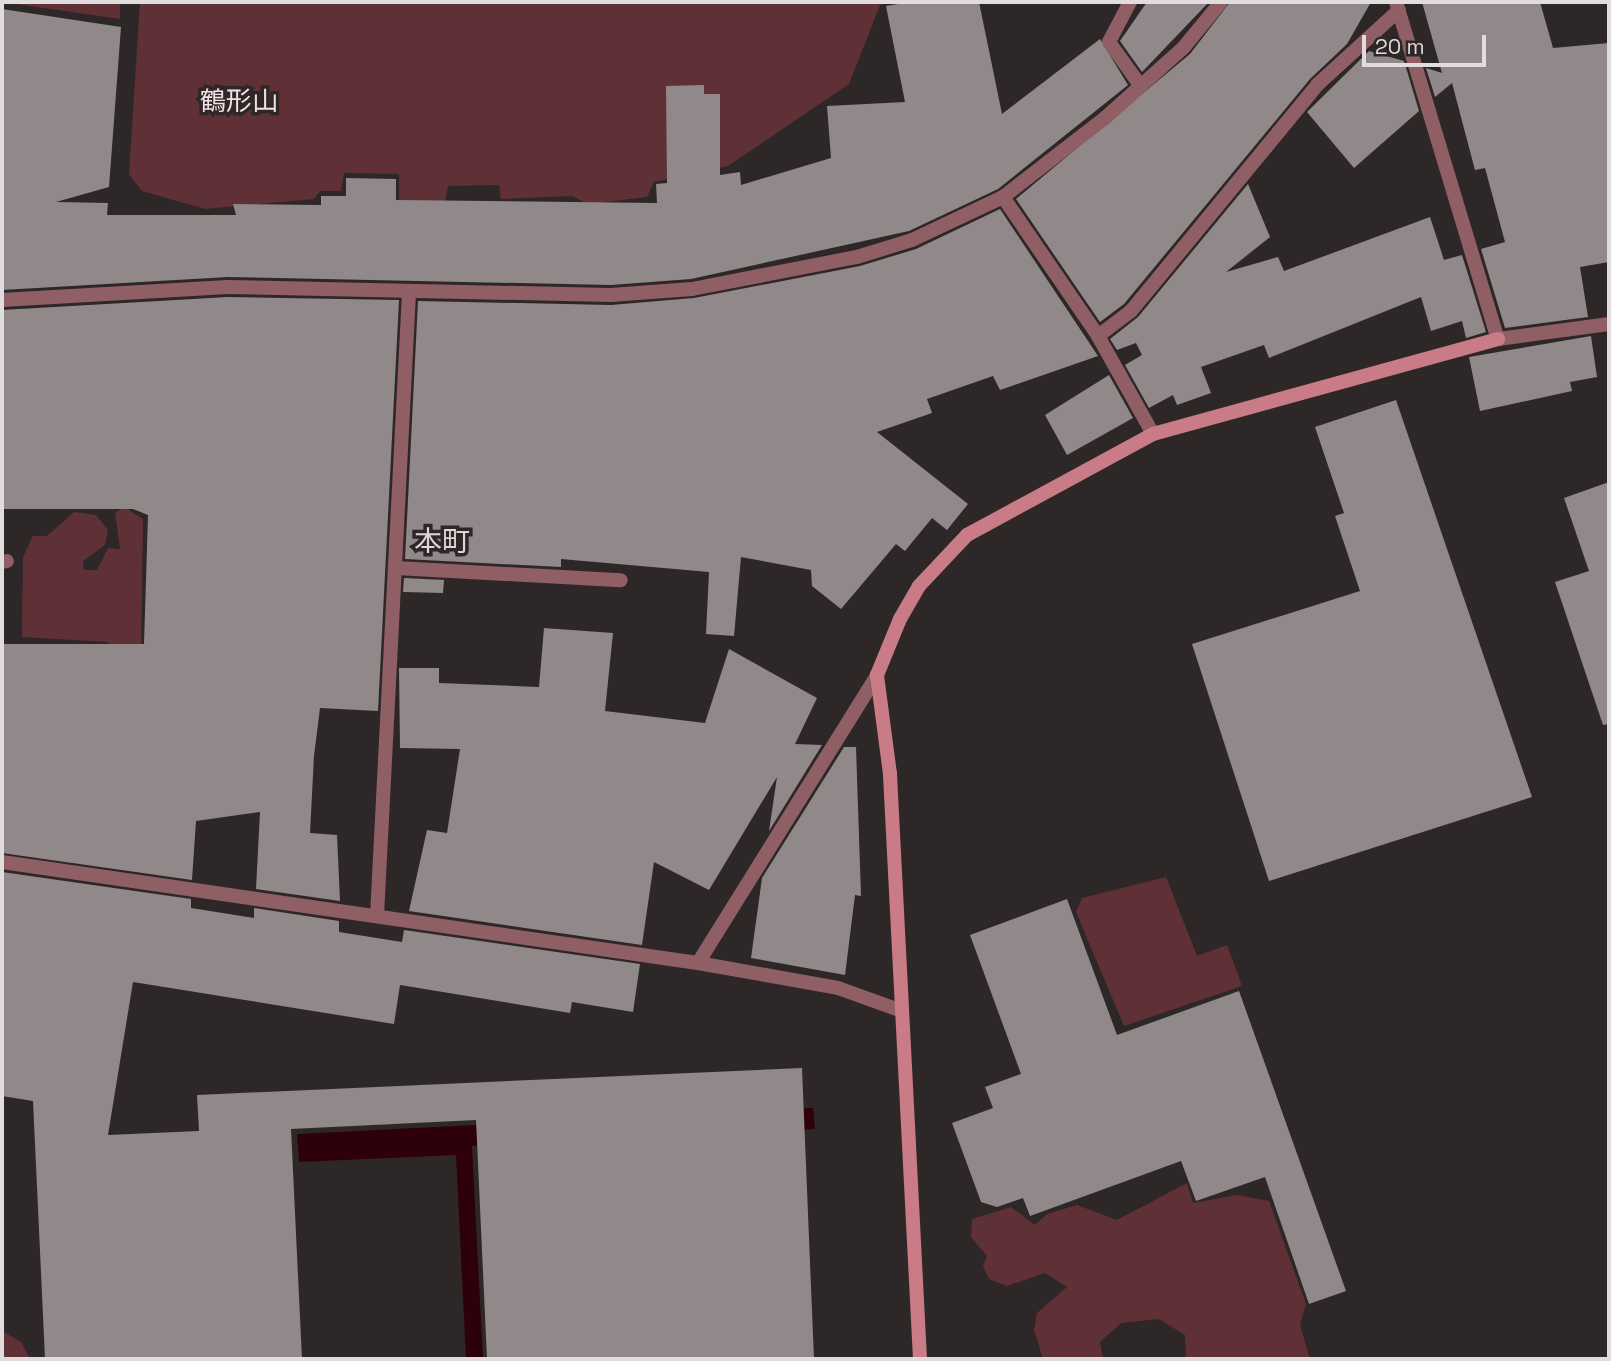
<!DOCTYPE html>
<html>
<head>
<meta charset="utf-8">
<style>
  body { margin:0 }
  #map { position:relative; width:1611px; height:1361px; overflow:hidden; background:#2e2728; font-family:"Space Grotesk","Noto Sans JP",sans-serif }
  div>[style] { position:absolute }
  .green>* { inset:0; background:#603037 }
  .water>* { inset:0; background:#2e0009 }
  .building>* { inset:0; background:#918989 }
  .street>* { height:14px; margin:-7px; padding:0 7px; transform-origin:7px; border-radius:7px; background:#905f65 }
  .secondary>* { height:14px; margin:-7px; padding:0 7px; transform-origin:7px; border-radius:7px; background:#ca7c86 }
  span { translate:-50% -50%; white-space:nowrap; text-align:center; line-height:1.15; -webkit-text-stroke:7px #2e2728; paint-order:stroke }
  .park-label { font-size:26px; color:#f3dee0 }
  .neighbourhood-label { font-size:28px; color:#ded5d6 }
  .frame { position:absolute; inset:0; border:4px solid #e1dcdd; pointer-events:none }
  .scale { position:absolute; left:1362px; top:35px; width:124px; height:32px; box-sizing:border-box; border:4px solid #e1dcdd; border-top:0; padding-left:9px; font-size:21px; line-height:24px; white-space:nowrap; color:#e1dcdd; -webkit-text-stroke:5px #2e2728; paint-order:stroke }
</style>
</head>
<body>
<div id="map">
  <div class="green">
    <i style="clip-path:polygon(2px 2px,120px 2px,120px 19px)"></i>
    <i style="clip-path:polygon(140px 2px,893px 2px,880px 5px,849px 84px,728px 166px,654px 182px,647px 197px,587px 204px,573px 196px,501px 199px,499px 185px,448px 186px,444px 208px,399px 205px,399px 174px,344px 173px,341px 191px,320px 191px,314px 199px,205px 209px,142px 191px,129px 174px)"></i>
    <i style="clip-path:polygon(124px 507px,143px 519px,141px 660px,113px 658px,108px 642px,22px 637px,23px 557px,33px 536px,47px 536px,74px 512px,96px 515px,108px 530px,105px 545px,83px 561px,84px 570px,97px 570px,108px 548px,120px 549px,115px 513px)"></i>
    <i style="clip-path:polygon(1166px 877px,1197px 956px,1227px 945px,1242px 986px,1124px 1026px,1076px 912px,1082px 898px)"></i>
    <i style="clip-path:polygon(1187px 1183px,1193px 1203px,1237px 1195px,1269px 1201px,1306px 1304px,1300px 1325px,1310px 1359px,1186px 1359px,1185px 1335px,1159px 1319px,1121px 1323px,1100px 1342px,1103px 1359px,1043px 1359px,1034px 1330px,1037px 1313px,1067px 1287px,1045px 1273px,1007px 1286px,989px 1279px,983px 1266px,987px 1256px,971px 1237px,972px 1219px,1011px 1207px,1035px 1225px,1047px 1214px,1077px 1205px,1117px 1220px)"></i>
    <i style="clip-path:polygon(2px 1331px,21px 1342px,30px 1359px,2px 1359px)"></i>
  </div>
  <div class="water">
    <i style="clip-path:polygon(813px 1108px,815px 1129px,472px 1146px,483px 1359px,466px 1359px,456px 1155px,299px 1162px,297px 1134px)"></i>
  </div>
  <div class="building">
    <i style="clip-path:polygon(910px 2px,979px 2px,1002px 114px,1100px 39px,1128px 85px,998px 189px,909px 231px,691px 279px,611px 285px,228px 277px,2px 290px,2px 9px,121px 27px,109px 187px,56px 202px,108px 203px,107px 215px,236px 215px,233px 204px,321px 205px,321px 196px,346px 196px,346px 178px,396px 179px,396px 200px,657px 203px,656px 184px,667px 183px,666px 86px,704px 85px,704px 94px,720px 94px,720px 175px,740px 172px,741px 185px,831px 158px,827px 106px,905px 102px,886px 6px)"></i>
    <i style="clip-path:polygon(1147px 2px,1209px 2px,1142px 72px,1120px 41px)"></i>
    <i style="clip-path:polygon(1230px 2px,1371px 2px,1347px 44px,1310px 79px,1124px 304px,1100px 322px,1016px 199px,1190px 54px)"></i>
    <i style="clip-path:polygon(1422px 2px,1540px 2px,1553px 48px,1609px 43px,1609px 262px,1580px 267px,1588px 317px,1505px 328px,1481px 249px,1505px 242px,1485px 168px,1475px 170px,1452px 83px,1435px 97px,1426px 68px,1442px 73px)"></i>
    <i style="clip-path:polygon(1369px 51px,1404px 61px,1419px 111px,1354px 168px,1307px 112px)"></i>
    <i style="clip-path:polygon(1248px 184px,1270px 237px,1226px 272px,1278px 257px,1284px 271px,1430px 217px,1444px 260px,1462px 255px,1486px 332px,1466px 338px,1462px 321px,1431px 331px,1421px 297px,1269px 358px,1264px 345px,1201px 367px,1211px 393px,1177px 405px,1173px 395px,1149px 408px,1125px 365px,1142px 355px,1136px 343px,1117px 350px,1110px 339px,1138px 317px)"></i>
    <i style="clip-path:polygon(1000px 209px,1098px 356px,1000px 390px,993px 376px,927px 399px,932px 413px,877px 432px,968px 504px,947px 530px,932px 518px,905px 551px,896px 544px,841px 609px,812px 586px,811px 570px,741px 557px,734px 636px,706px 634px,709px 572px,561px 559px,561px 567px,405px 559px,418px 301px,611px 305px,694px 298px,860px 266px,916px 249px)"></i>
    <i style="clip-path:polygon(228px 297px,399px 300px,378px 711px,320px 708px,314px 756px,310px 833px,337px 835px,340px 901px,256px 889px,260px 812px,196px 821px,192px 880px,2px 853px,4px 644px,144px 644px,148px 515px,133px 509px,2px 509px,2px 310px)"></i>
    <i style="clip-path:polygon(1591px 336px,1597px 377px,1570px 382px,1572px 391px,1480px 411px,1469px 357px)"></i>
    <i style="clip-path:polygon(1109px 375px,1133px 418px,1067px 455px,1045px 415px)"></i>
    <i style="clip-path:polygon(1396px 400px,1532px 797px,1269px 881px,1192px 644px,1360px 591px,1335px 516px,1344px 513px,1315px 427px)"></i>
    <i style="clip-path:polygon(1609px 482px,1609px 724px,1603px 725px,1555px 582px,1589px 571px,1564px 498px)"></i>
    <i style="clip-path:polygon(404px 578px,444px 580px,443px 593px,403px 592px)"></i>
    <i style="clip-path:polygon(544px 628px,613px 633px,605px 711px,705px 723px,729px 649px,817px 698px,795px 744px,822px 745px,769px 831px,777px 777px,709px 890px,654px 862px,642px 945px,409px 911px,427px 830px,447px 833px,460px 749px,400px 748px,399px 668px,439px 668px,439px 683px,539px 687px)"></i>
    <i style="clip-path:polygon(844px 747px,856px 747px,861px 896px,855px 895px,845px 975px,751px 958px,762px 878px)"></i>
    <i style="clip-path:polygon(2px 872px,191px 899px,191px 908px,254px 918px,254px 908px,339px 921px,339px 932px,402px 942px,404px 930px,640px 964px,633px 1012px,572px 1002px,570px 1013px,400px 985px,394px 1024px,133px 982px,108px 1135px,199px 1131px,197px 1095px,802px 1068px,814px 1359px,487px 1359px,476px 1120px,291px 1129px,302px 1359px,45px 1359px,33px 1101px,2px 1096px)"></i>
    <i style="clip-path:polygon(1067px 899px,1117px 1035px,1239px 991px,1346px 1291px,1309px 1304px,1265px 1177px,1196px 1201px,1181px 1161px,1030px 1216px,1023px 1198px,997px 1207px,981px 1202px,952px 1123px,993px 1108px,985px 1087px,1021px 1074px,970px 935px)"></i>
  </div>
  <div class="street">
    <i style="left:1130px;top:2px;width:45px;rotate:117.7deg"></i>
    <i style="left:1109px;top:42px;width:53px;rotate:54.2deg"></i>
    <i style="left:1396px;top:2px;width:352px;rotate:73.2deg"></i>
    <i style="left:1498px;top:339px;width:112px;rotate:-7.7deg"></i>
    <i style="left:1003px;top:197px;width:168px;rotate:55.6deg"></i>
    <i style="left:1098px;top:336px;width:112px;rotate:60.7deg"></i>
    <i style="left:2px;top:300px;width:226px;rotate:-3.3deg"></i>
    <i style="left:228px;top:287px;width:383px;rotate:1.2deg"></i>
    <i style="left:611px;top:295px;width:81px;rotate:-4.2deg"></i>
    <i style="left:692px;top:289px;width:168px;rotate:-11deg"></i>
    <i style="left:857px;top:257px;width:58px;rotate:-17.2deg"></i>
    <i style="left:912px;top:240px;width:101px;rotate:-25.3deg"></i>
    <i style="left:1003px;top:197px;width:129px;rotate:-37.8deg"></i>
    <i style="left:1105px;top:118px;width:106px;rotate:-41.9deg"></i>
    <i style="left:1184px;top:47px;width:58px;rotate:-50.6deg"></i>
    <i style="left:1098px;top:336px;width:41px;rotate:-37.1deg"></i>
    <i style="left:1131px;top:311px;width:293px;rotate:-50.5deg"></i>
    <i style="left:1317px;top:85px;width:111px;rotate:-42.4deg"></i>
    <i style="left:2px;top:562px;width:5px;rotate:-11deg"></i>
    <i style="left:396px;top:568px;width:225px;rotate:3.1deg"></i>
    <i style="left:2px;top:862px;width:703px;rotate:8.26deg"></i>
    <i style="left:698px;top:963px;width:142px;rotate:10.1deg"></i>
    <i style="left:838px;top:988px;width:65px;rotate:19.8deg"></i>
    <i style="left:377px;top:916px;width:625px;rotate:-87.06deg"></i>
    <i style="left:698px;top:963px;width:339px;rotate:-58.1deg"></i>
  </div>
  <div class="secondary">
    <i style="left:920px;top:1359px;width:586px;rotate:-92.94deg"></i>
    <i style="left:890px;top:774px;width:100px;rotate:-97.5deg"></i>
    <i style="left:877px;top:675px;width:61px;rotate:-67.7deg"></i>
    <i style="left:900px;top:619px;width:38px;rotate:-60deg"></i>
    <i style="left:919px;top:586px;width:70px;rotate:-46.7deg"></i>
    <i style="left:967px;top:535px;width:212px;rotate:-28.5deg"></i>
    <i style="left:1153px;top:434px;width:358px;rotate:-15.4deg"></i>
  </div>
  <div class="park-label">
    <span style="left:239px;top:102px">鶴形山</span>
  </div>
  <div class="neighbourhood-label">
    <span style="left:442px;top:541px">本町</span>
  </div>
  <div class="frame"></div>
  <div class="scale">20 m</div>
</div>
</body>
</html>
